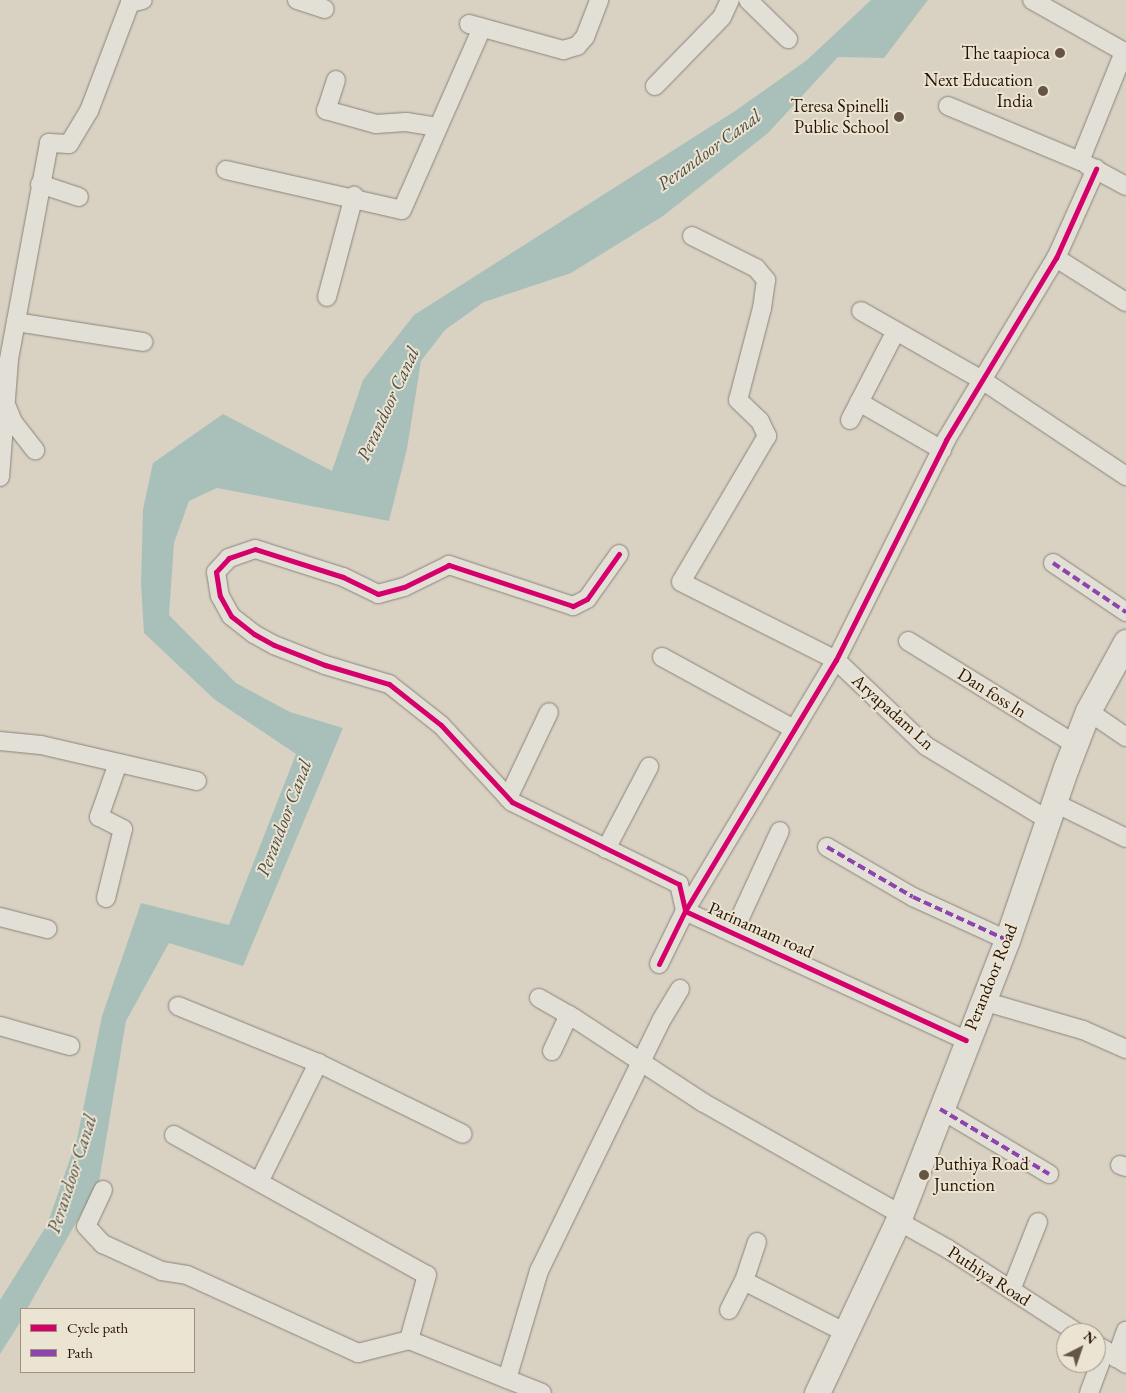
<!DOCTYPE html>
<html>
<head>
<meta charset="utf-8">
<style>
  body { margin:0 }
  #map { position:relative; width:1126px; height:1393px; overflow:hidden; background:#d9d2c3; font-family:"EB Garamond",serif }
  div>[style] { position:absolute }
  .water>* { inset:0; background:#a9c0ba }
  .roads { filter:drop-shadow(0 0 1px #8a8379) drop-shadow(0 0 1px #8a8379) }
  .minor>* { height:18px; margin:-9px; padding:0 9px; transform-origin:9px; border-radius:9px; background:#e2dfd7 }
  .secondary>* { height:25px; margin:-12.5px; padding:0 12.5px; transform-origin:12.5px; border-radius:12.5px; background:#e2dfd7 }
  .quiet>* { height:4px; margin-top:-2px; transform-origin:0; background:repeating-linear-gradient(90deg,#8e44ad 0 8px,transparent 0 12px) }
  .cycleway>* { height:5px; margin:-2.5px; padding:0 2.5px; transform-origin:2.5px; border-radius:2.5px; background:#d6006c }
  .dots>* { width:14px; height:14px; translate:-50% -50%; box-sizing:border-box; border:2px solid #ece4d3; border-radius:50% }
  span { translate:-50% -50%; white-space:nowrap; text-align:center; line-height:1.15; -webkit-text-stroke:4px #ece4d3; paint-order:stroke }
  .poi-label { font-size:18px; color:#261201 }
  .right { translate:-100% -50%; text-align:right }
  .left { translate:0 -50%; text-align:left }
  .street-label { font-size:18px; color:#261201 }
  .water-label { font-size:19px; color:#4d4c40; font-style:italic }
  .legend { position:absolute; left:20px; top:1308px; width:175px; height:65px; box-sizing:border-box; background:#ece4d3; border:1px solid #9d907f; margin:0; padding:6px 9px; list-style:none; font-size:15px; color:#261201 }
  .legend li { display:flex; align-items:center; gap:10px; height:25px }
  .legend b { width:25px; border:1px solid #9d907f }
  .north { position:absolute; left:1056px; top:1323px; width:50px; height:50px; box-sizing:border-box; background:#ece4d3; border:1px solid #9d907f; border-radius:50%; rotate:41deg; font-size:14px; font-weight:700; line-height:20px; text-align:center; color:#261201 }
  .north::after { content:''; display:block; margin:auto; width:18px; height:22px; background:#655545; clip-path:polygon(50% 0,100% 100%,50% 72%,0 100%) }
</style>
</head>
<body>
<div id="map">
  <div class="water">
    <i style="clip-path:polygon(871px 0,928px 0,884px 58px,838px 57px,768px 133px,663px 216px,571px 273px,484px 302px,445px 330px,421px 361px,407px 449px,389px 521px,217px 488px,189px 501px,174px 543px,169px 615px,236px 683px,290px 712px,343px 728px,243px 966px,169px 943px,126px 1021px,99px 1182px,27px 1309px,21px 1309px,21px 1321px,0 1354px,0 1300px,47px 1225px,77px 1139px,102px 1016px,141px 903px,229px 925px,296px 754px,214px 699px,144px 633px,141px 584px,143px 509px,153px 463px,223px 414px,332px 471px,363px 380px,414px 315px,735px 111px,807px 60px)"></i>
  </div>
  <div class="roads">
    <div class="minor">
      <i style="left:297px;top:0;width:29px;rotate:18deg"></i>
      <i style="left:748px;top:0;width:56px;rotate:44.3deg"></i>
      <i style="left:1032px;top:0;width:108px;rotate:29.4deg"></i>
      <i style="left:469px;top:24px;width:98px;rotate:15.5deg"></i>
      <i style="left:563px;top:50px;width:15px;rotate:-16deg"></i>
      <i style="left:577px;top:46px;width:12px;rotate:-48deg"></i>
      <i style="left:585px;top:37px;width:40px;rotate:-69deg"></i>
      <i style="left:336px;top:80px;width:32px;rotate:108deg"></i>
      <i style="left:326px;top:110px;width:52px;rotate:15.6deg"></i>
      <i style="left:376px;top:124px;width:30px;rotate:-4deg"></i>
      <i style="left:406px;top:122px;width:32px;rotate:9deg"></i>
      <i style="left:655px;top:86px;width:96px;rotate:-45.8deg"></i>
      <i style="left:722px;top:17px;width:19px;rotate:-65deg"></i>
      <i style="left:948px;top:106px;width:143px;rotate:22.6deg"></i>
      <i style="left:1080px;top:161px;width:118px;rotate:-68deg"></i>
      <i style="left:1087px;top:165px;width:44px;rotate:28.3deg"></i>
      <i style="left:226px;top:170px;width:180px;rotate:12.8deg"></i>
      <i style="left:402px;top:210px;width:199px;rotate:-66.3deg"></i>
      <i style="left:40px;top:184px;width:41px;rotate:18.4deg"></i>
      <i style="left:692px;top:236px;width:72px;rotate:26.6deg"></i>
      <i style="left:756px;top:268px;width:16px;rotate:50deg"></i>
      <i style="left:766px;top:280px;width:28px;rotate:98deg"></i>
      <i style="left:762px;top:308px;width:95px;rotate:104.6deg"></i>
      <i style="left:738px;top:400px;width:30px;rotate:44deg"></i>
      <i style="left:760px;top:421px;width:17px;rotate:65deg"></i>
      <i style="left:767px;top:436px;width:169px;rotate:120.5deg"></i>
      <i style="left:681px;top:582px;width:174px;rotate:26.7deg"></i>
      <i style="left:836px;top:660px;width:124px;rotate:43.7deg"></i>
      <i style="left:926px;top:746px;width:145px;rotate:31.2deg"></i>
      <i style="left:1056px;top:258px;width:83px;rotate:32.2deg"></i>
      <i style="left:327px;top:297px;width:105px;rotate:-75deg"></i>
      <i style="left:861px;top:311px;width:139px;rotate:29.7deg"></i>
      <i style="left:982px;top:380px;width:173px;rotate:33.7deg"></i>
      <i style="left:16px;top:322px;width:129px;rotate:8.9deg"></i>
      <i style="left:859px;top:402px;width:96px;rotate:30deg"></i>
      <i style="left:7px;top:407px;width:16px;rotate:68deg"></i>
      <i style="left:13px;top:422px;width:36px;rotate:52deg"></i>
      <i style="left:850px;top:420px;width:100px;rotate:-62.7deg"></i>
      <i style="left:0;top:477px;width:118px;rotate:-85.6deg"></i>
      <i style="left:9px;top:359px;width:220px;rotate:-79.5deg"></i>
      <i style="left:49px;top:143px;width:20px;rotate:3deg"></i>
      <i style="left:69px;top:144px;width:39px;rotate:-59deg"></i>
      <i style="left:89px;top:111px;width:116px;rotate:-69.2deg"></i>
      <i style="left:130px;top:3px;width:13px;rotate:-13deg"></i>
      <i style="left:619px;top:554px;width:55px;rotate:125.4deg"></i>
      <i style="left:587px;top:599px;width:16px;rotate:153deg"></i>
      <i style="left:573px;top:606px;width:131px;rotate:-161.7deg"></i>
      <i style="left:449px;top:565px;width:50px;rotate:153.9deg"></i>
      <i style="left:404px;top:587px;width:27px;rotate:165deg"></i>
      <i style="left:378px;top:594px;width:39px;rotate:-154deg"></i>
      <i style="left:343px;top:577px;width:92px;rotate:-162.3deg"></i>
      <i style="left:255px;top:549px;width:28px;rotate:161deg"></i>
      <i style="left:229px;top:558px;width:19px;rotate:133deg"></i>
      <i style="left:216px;top:572px;width:24px;rotate:81deg"></i>
      <i style="left:220px;top:596px;width:23px;rotate:61deg"></i>
      <i style="left:231px;top:616px;width:29px;rotate:38deg"></i>
      <i style="left:254px;top:634px;width:23px;rotate:29deg"></i>
      <i style="left:274px;top:645px;width:55px;rotate:21.4deg"></i>
      <i style="left:325px;top:665px;width:67px;rotate:16.5deg"></i>
      <i style="left:389px;top:684px;width:66px;rotate:38.3deg"></i>
      <i style="left:441px;top:725px;width:105px;rotate:47.3deg"></i>
      <i style="left:512px;top:802px;width:186px;rotate:26.2deg"></i>
      <i style="left:679px;top:884px;width:28px;rotate:77deg"></i>
      <i style="left:685px;top:911px;width:309px;rotate:24.7deg"></i>
      <i style="left:1053px;top:563px;width:88px;rotate:33.9deg"></i>
      <i style="left:908px;top:641px;width:196px;rotate:31.7deg"></i>
      <i style="left:662px;top:657px;width:150px;rotate:28.6deg"></i>
      <i style="left:1088px;top:711px;width:46px;rotate:34.4deg"></i>
      <i style="left:0;top:741px;width:41px;rotate:5.6deg"></i>
      <i style="left:41px;top:745px;width:160px;rotate:13deg"></i>
      <i style="left:508px;top:798px;width:95px;rotate:-64.5deg"></i>
      <i style="left:1055px;top:803px;width:79px;rotate:26.2deg"></i>
      <i style="left:827px;top:847px;width:99px;rotate:30.2deg"></i>
      <i style="left:913px;top:897px;width:103px;rotate:24.6deg"></i>
      <i style="left:606px;top:849px;width:93px;rotate:-62.3deg"></i>
      <i style="left:106px;top:898px;width:71px;rotate:-76.2deg"></i>
      <i style="left:123px;top:829px;width:27px;rotate:-153deg"></i>
      <i style="left:99px;top:817px;width:57px;rotate:-70.6deg"></i>
      <i style="left:0;top:917px;width:49px;rotate:14.3deg"></i>
      <i style="left:733px;top:933px;width:112px;rotate:-65.3deg"></i>
      <i style="left:659px;top:964px;width:59px;rotate:-63.9deg"></i>
      <i style="left:685px;top:911px;width:293px;rotate:-59deg"></i>
      <i style="left:836px;top:660px;width:246px;rotate:-63.4deg"></i>
      <i style="left:946px;top:440px;width:213px;rotate:-58.9deg"></i>
      <i style="left:1056px;top:258px;width:98px;rotate:-65.8deg"></i>
      <i style="left:539px;top:998px;width:40px;rotate:29.7deg"></i>
      <i style="left:574px;top:1018px;width:155px;rotate:33.2deg"></i>
      <i style="left:704px;top:1103px;width:225px;rotate:29.5deg"></i>
      <i style="left:983px;top:1001px;width:104px;rotate:16.2deg"></i>
      <i style="left:1083px;top:1030px;width:47px;rotate:23.8deg"></i>
      <i style="left:178px;top:1006px;width:151px;rotate:22.2deg"></i>
      <i style="left:318px;top:1063px;width:161px;rotate:26.1deg"></i>
      <i style="left:0;top:1026px;width:73px;rotate:15.9deg"></i>
      <i style="left:552px;top:1051px;width:40px;rotate:-65deg"></i>
      <i style="left:940px;top:1109px;width:127px;rotate:30.8deg"></i>
      <i style="left:174px;top:1135px;width:289px;rotate:29deg"></i>
      <i style="left:427px;top:1275px;width:67px;rotate:105.5deg"></i>
      <i style="left:1120px;top:1165px;width:6px;rotate:18deg"></i>
      <i style="left:260px;top:1180px;width:131px;rotate:-63.6deg"></i>
      <i style="left:103px;top:1190px;width:40px;rotate:115deg"></i>
      <i style="left:86px;top:1226px;width:25px;rotate:47deg"></i>
      <i style="left:103px;top:1244px;width:65px;rotate:24.6deg"></i>
      <i style="left:162px;top:1271px;width:25px;rotate:9deg"></i>
      <i style="left:187px;top:1275px;width:188px;rotate:24.5deg"></i>
      <i style="left:358px;top:1353px;width:53px;rotate:-14.3deg"></i>
      <i style="left:409px;top:1340px;width:143px;rotate:21.7deg"></i>
      <i style="left:898px;top:1221px;width:57px;rotate:29.2deg"></i>
      <i style="left:948px;top:1249px;width:155px;rotate:32.9deg"></i>
      <i style="left:744px;top:1281px;width:112px;rotate:27deg"></i>
      <i style="left:1011px;top:1290px;width:73px;rotate:-68.3deg"></i>
      <i style="left:729px;top:1310px;width:33px;rotate:-63deg"></i>
      <i style="left:744px;top:1281px;width:41px;rotate:-71.6deg"></i>
      <i style="left:1097px;top:1345px;width:35px;rotate:33deg"></i>
      <i style="left:1116px;top:1358px;width:29px;rotate:-70deg"></i>
      <i style="left:507px;top:1379px;width:113px;rotate:-73.5deg"></i>
      <i style="left:539px;top:1271px;width:280px;rotate:-64deg"></i>
      <i style="left:662px;top:1019px;width:35px;rotate:-59deg"></i>
      <i style="left:1089px;top:1393px;width:46px;rotate:-69.6deg"></i>
    </div>
    <div class="secondary">
      <i style="left:817px;top:1393px;width:190px;rotate:-64.8deg"></i>
      <i style="left:898px;top:1221px;width:301px;rotate:-68.8deg"></i>
      <i style="left:1007px;top:940px;width:182px;rotate:-71.1deg"></i>
      <i style="left:1066px;top:768px;width:61px;rotate:-68.9deg"></i>
      <i style="left:1088px;top:711px;width:79px;rotate:-61.2deg"></i>
    </div>
  </div>
  <div class="quiet">
    <i style="left:1053px;top:563px;width:88px;rotate:33.9deg"></i>
    <i style="left:827px;top:847px;width:99px;rotate:30.2deg"></i>
    <i style="left:913px;top:897px;width:103px;rotate:24.6deg"></i>
    <i style="left:940px;top:1109px;width:127px;rotate:30.8deg"></i>
  </div>
  <div class="cycleway">
    <i style="left:619px;top:554px;width:55px;rotate:125.4deg"></i>
    <i style="left:587px;top:599px;width:16px;rotate:153deg"></i>
    <i style="left:573px;top:606px;width:131px;rotate:-161.7deg"></i>
    <i style="left:449px;top:565px;width:50px;rotate:153.9deg"></i>
    <i style="left:404px;top:587px;width:27px;rotate:165deg"></i>
    <i style="left:378px;top:594px;width:39px;rotate:-154deg"></i>
    <i style="left:343px;top:577px;width:92px;rotate:-162.3deg"></i>
    <i style="left:255px;top:549px;width:28px;rotate:161deg"></i>
    <i style="left:229px;top:558px;width:19px;rotate:133deg"></i>
    <i style="left:216px;top:572px;width:24px;rotate:81deg"></i>
    <i style="left:220px;top:596px;width:23px;rotate:61deg"></i>
    <i style="left:231px;top:616px;width:29px;rotate:38deg"></i>
    <i style="left:254px;top:634px;width:23px;rotate:29deg"></i>
    <i style="left:274px;top:645px;width:55px;rotate:21.4deg"></i>
    <i style="left:325px;top:665px;width:67px;rotate:16.5deg"></i>
    <i style="left:389px;top:684px;width:66px;rotate:38.3deg"></i>
    <i style="left:441px;top:725px;width:105px;rotate:47.3deg"></i>
    <i style="left:512px;top:802px;width:186px;rotate:26.2deg"></i>
    <i style="left:679px;top:884px;width:28px;rotate:77deg"></i>
    <i style="left:685px;top:911px;width:309px;rotate:24.7deg"></i>
    <i style="left:659px;top:964px;width:59px;rotate:-63.9deg"></i>
    <i style="left:685px;top:911px;width:293px;rotate:-59deg"></i>
    <i style="left:836px;top:660px;width:246px;rotate:-63.4deg"></i>
    <i style="left:946px;top:440px;width:213px;rotate:-58.9deg"></i>
    <i style="left:1056px;top:258px;width:98px;rotate:-65.8deg"></i>
  </div>
  <div class="dots">
    <i style="left:1060px;top:53px;background:#655545"></i>
    <i style="left:1043px;top:91px;background:#655545"></i>
    <i style="left:899px;top:117px;background:#655545"></i>
    <i style="left:924px;top:1175px;background:#655545"></i>
  </div>
  <div class="poi-label">
    <span class="right" style="left:1050px;top:53px">The taapioca</span>
    <span class="right" style="left:1033px;top:91px">Next Education<br>India</span>
    <span class="right" style="left:889px;top:117px">Teresa Spinelli<br>Public School</span>
    <span class="left" style="left:934px;top:1175px">Puthiya Road<br>Junction</span>
  </div>
  <div class="street-label">
    <span style="left:992px;top:693px;rotate:32deg">Dan foss ln</span>
    <span style="left:893px;top:712px;rotate:42deg">Aryapadam Ln</span>
    <span style="left:761px;top:930px;rotate:24deg">Parinamam road</span>
    <span style="left:991px;top:977px;rotate:-68deg">Perandoor Road</span>
    <span style="left:989px;top:1276px;rotate:33deg">Puthiya Road</span>
  </div>
  <div class="water-label">
    <span style="left:709px;top:150px;rotate:-36deg">Perandoor Canal</span>
    <span style="left:388px;top:404px;rotate:-65deg">Perandoor Canal</span>
    <span style="left:284px;top:818px;rotate:-69deg">Perandoor Canal</span>
    <span style="left:72px;top:1174px;rotate:-72deg">Perandoor Canal</span>
  </div>
  <ul class="legend">
  <li><b style="height:6px;background:#d6006c"></b>Cycle path</li>
  <li><b style="height:6px;background:#8e44ad"></b>Path</li>
  </ul>
  <div class="north">N</div>
</div>
</body>
</html>
